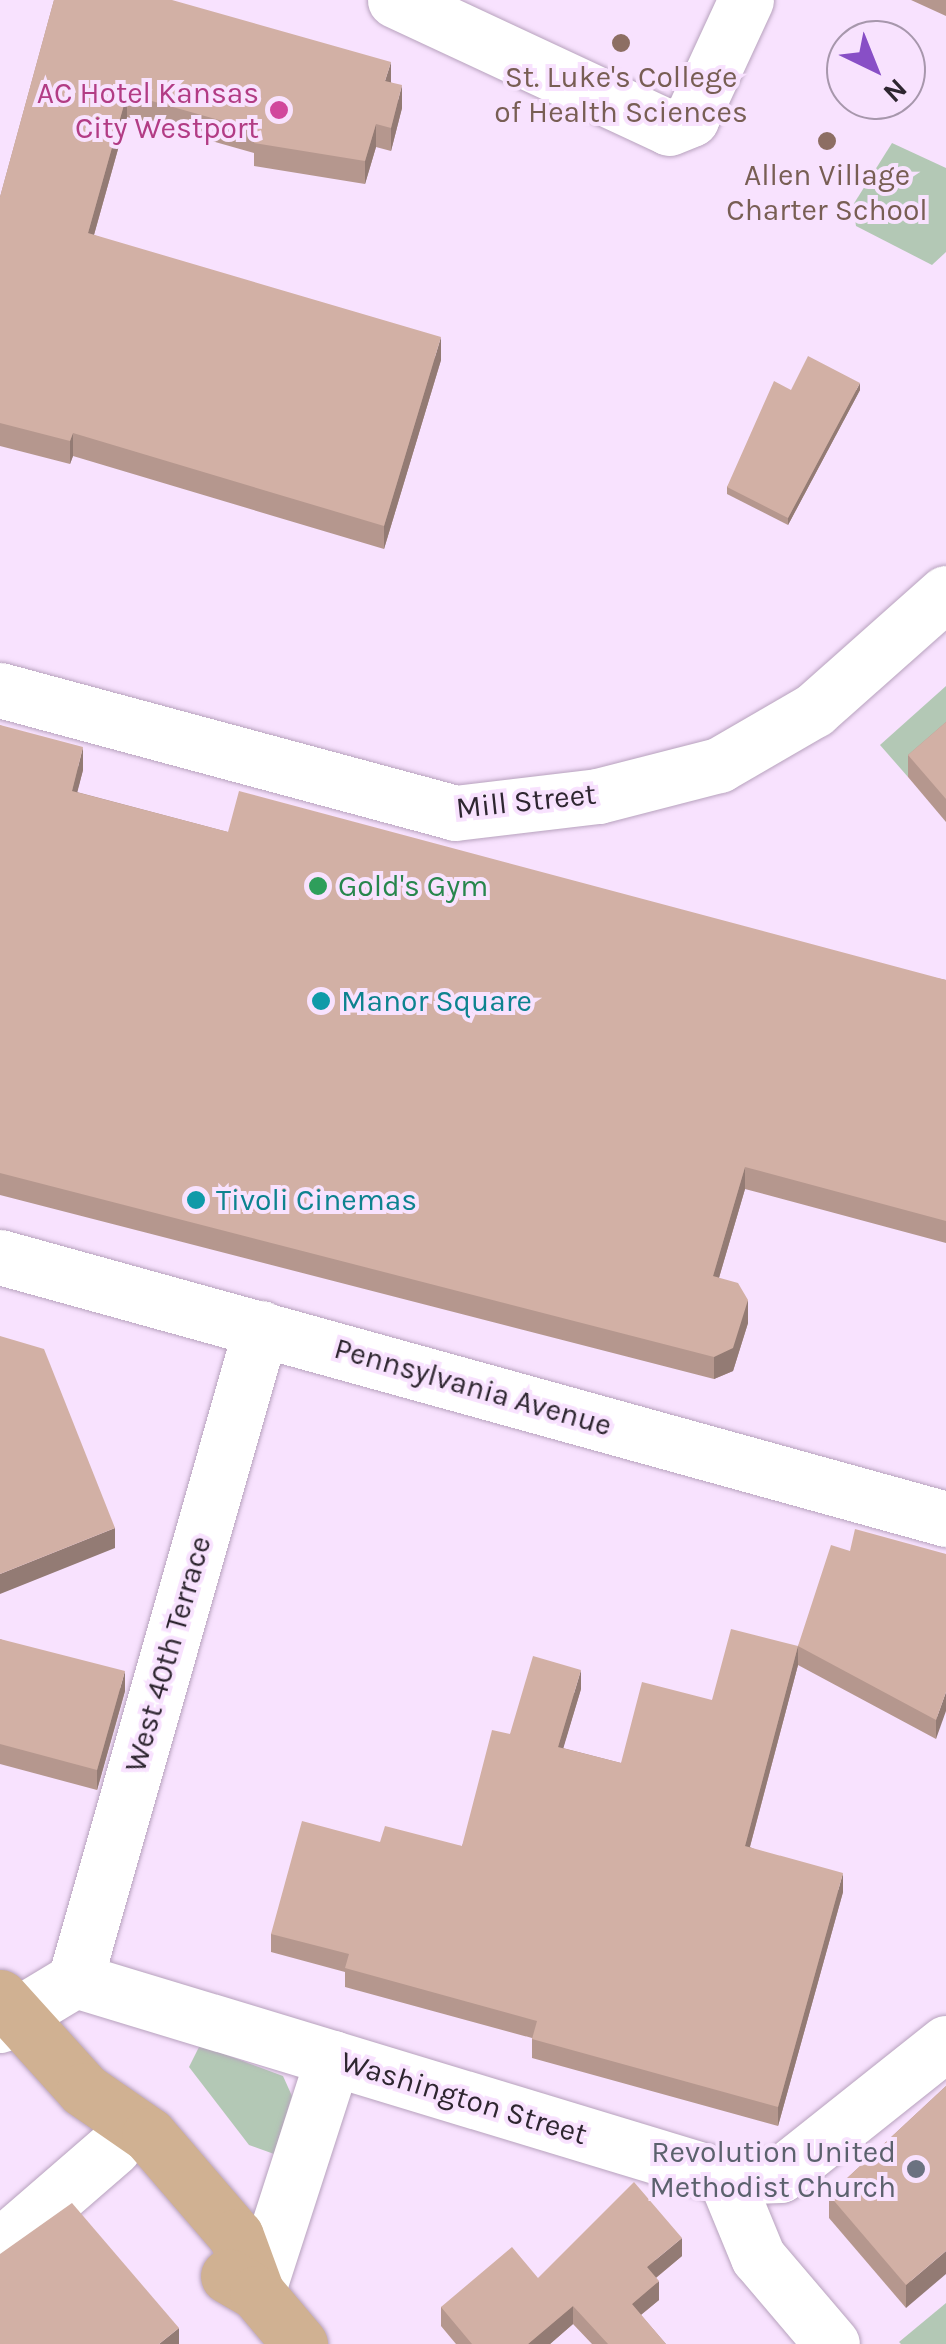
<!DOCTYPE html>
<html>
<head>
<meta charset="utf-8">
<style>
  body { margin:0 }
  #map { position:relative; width:946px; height:2344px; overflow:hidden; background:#f8e2fe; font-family:Karla,sans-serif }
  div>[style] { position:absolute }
  .green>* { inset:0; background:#b3c8b5 }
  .roads { filter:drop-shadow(0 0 2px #b7a2bd) drop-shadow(0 0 2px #b7a2bd) }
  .minor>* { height:55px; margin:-27.5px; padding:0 27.5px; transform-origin:27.5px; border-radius:27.5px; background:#fff }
  .major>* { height:55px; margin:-27.5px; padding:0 27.5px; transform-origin:27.5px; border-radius:27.5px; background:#d0b192 }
  .wall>* { inset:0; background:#b5978e }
  .shaded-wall>* { inset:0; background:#937b74 }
  .building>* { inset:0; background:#d2b0a5 }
  .dots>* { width:28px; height:28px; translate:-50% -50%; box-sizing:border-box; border:5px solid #f8e2fe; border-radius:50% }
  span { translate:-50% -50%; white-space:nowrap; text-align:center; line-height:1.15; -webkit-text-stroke:8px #f8e2fe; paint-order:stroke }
  .education-label { font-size:30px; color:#785e54 }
  .hotel-label { font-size:30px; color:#b23c85 }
  .right { translate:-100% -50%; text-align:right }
  .street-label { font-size:30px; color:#2e2630 }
  .leisure-label { font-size:30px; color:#27864d }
  .left { translate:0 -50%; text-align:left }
  .culture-label { font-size:30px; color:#0d838f }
  .worship-label { font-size:30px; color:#5b616d }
  .north { position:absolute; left:826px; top:20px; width:100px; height:100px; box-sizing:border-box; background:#f8e2fe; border:2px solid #a797ac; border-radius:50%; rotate:137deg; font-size:28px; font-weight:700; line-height:40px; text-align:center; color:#2e2630 }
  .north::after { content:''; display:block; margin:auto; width:35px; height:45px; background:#884fc6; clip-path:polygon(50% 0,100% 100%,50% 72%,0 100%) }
</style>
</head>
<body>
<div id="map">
  <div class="green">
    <i style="clip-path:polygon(892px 143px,946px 168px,946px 252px,932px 265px,856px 226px,853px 205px)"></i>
    <i style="clip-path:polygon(946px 686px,946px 745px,908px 777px,880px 745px)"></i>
    <i style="clip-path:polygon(200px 2045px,283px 2076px,292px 2096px,274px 2154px,249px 2145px,189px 2067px)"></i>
    <i style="clip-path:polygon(946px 2303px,946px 2344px,901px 2344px,899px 2342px)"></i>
  </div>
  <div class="roads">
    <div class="minor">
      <i style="left:395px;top:0;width:302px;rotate:25deg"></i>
      <i style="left:669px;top:128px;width:24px;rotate:-22deg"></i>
      <i style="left:691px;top:119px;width:131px;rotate:-65.2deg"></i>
      <i style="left:0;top:690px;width:471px;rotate:15.1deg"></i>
      <i style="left:455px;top:813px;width:144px;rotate:-6.8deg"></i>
      <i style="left:598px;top:796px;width:125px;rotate:-14.4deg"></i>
      <i style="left:719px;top:765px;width:110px;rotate:-30.1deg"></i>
      <i style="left:814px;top:710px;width:176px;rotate:-41.6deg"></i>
      <i style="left:0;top:1257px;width:982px;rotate:15.48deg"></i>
      <i style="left:75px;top:1980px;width:678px;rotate:-74.08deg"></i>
      <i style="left:0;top:2025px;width:87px;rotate:-31deg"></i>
      <i style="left:75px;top:1980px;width:679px;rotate:16.86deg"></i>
      <i style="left:725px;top:2177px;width:55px;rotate:-2.1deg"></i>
      <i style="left:780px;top:2175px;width:212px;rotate:-38.5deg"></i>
      <i style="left:725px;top:2177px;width:87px;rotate:67.6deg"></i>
      <i style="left:758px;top:2257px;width:114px;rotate:49.6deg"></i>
      <i style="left:0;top:2246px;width:150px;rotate:-40.9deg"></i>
      <i style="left:257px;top:2293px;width:247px;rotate:-72.1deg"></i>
    </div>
    <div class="major">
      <i style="left:0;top:1997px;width:125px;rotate:47.9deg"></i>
      <i style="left:84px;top:2090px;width:79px;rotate:34.7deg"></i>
      <i style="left:149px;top:2135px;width:133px;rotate:49.3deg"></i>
      <i style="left:236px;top:2236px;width:61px;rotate:69.8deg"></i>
      <i style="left:228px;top:2276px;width:34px;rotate:30deg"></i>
      <i style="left:257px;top:2293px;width:67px;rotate:49.9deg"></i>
    </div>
  </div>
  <div class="wall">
    <i style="clip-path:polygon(54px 0,391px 82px,402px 108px,391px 151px,376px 147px,365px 184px,254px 166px,254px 153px,127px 117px,94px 235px,441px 360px,384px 549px,73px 456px,70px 464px,0 446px,0 197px)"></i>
    <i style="clip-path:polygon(911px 0,946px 0,946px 16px)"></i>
    <i style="clip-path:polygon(791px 390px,860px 390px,788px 525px,727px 494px,727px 487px)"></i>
    <i style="clip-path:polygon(946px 722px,946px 822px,908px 777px,908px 755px)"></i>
    <i style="clip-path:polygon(0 725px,83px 770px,77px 792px,228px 832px,946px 980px,946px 1243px,745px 1189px,719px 1278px,748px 1323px,733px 1371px,714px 1379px,0 1195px)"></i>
    <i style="clip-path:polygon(850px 1551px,946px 1554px,936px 1739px,798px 1665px,750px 1847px,843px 1892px,778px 2126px,532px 2058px,532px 2038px,345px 1987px,345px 1972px,271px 1952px,271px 1934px,380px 1842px,462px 1846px,510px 1734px,581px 1689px,563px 1748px,621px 1763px,712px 1700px,798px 1646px)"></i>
    <i style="clip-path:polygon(0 1639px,125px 1691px,97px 1790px,0 1764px)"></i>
    <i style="clip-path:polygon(946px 2086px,906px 2308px,829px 2218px,829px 2195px)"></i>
    <i style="clip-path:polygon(682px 2256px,656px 2278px,659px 2300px,641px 2315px,666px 2344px,592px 2344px,573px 2324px,550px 2344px,456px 2344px,441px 2326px,441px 2307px,538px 2278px)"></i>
  </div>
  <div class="shaded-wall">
    <i style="clip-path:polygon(391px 62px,391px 85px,385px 81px)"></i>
    <i style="clip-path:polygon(402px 85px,402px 108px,391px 151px,391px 128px)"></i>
    <i style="clip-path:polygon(127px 94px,127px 117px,88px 256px,88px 233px)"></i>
    <i style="clip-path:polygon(376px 124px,376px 147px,365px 184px,365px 161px)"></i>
    <i style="clip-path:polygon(441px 337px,441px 360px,384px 549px,384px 526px)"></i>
    <i style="clip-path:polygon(860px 383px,860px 390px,788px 525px,788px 518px)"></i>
    <i style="clip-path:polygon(73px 433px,73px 456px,70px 464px,70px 441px)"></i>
    <i style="clip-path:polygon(83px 747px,83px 770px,72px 813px,72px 791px)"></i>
    <i style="clip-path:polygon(745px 1167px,745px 1189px,713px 1298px,713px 1276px)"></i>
    <i style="clip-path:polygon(748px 1300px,748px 1323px,733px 1371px,714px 1379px,714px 1357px)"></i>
    <i style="clip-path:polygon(115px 1528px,115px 1548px,0 1594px,0 1574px)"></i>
    <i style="clip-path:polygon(798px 1646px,798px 1665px,745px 1865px,745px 1846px)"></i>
    <i style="clip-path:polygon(581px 1670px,581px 1689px,558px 1766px,558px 1747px)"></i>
    <i style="clip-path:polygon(125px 1671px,125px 1691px,97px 1790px,97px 1770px)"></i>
    <i style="clip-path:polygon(946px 1692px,946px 1711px,936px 1739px,936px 1720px)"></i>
    <i style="clip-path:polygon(843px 1873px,843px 1892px,778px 2126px,778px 2107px)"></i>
    <i style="clip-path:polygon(682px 2238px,682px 2256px,647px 2285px,647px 2267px)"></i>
    <i style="clip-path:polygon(946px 2251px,946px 2274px,906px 2308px,906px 2285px)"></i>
    <i style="clip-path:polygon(659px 2281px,659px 2300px,632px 2322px,632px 2304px)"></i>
    <i style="clip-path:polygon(573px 2306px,573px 2324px,550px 2344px,528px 2344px)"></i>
    <i style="clip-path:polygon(179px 2328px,179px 2344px,159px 2344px)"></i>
  </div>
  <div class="building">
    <i style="clip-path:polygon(54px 0,172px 0,391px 62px,385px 81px,402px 85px,391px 128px,376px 124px,365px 161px,254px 143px,258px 131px,127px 94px,88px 233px,441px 337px,384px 526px,73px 433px,70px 441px,0 423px,0 197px)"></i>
    <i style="clip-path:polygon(808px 356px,860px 383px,788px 518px,727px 487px,774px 381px,791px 390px)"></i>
    <i style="clip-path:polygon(946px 722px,946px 799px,908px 755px)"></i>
    <i style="clip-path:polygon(0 725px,83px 747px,72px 791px,228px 832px,239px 791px,946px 980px,946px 1221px,745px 1167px,713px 1276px,738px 1283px,748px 1300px,733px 1348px,714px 1357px,0 1173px)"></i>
    <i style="clip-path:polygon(0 1336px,44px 1349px,115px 1528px,0 1574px)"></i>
    <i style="clip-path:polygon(855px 1529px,946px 1554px,946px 1692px,936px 1720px,798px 1646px,831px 1545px,850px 1551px)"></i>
    <i style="clip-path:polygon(731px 1629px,798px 1646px,745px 1846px,843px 1873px,778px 2107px,532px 2039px,537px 2021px,345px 1968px,349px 1954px,271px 1934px,302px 1821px,380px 1842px,385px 1826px,462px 1846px,492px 1730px,510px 1734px,533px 1656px,581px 1670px,558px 1747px,621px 1763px,642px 1682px,712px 1700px)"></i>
    <i style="clip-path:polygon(0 1639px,125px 1671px,97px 1770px,0 1744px)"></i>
    <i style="clip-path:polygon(946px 2086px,946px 2251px,906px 2285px,829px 2195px)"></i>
    <i style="clip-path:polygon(634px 2182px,682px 2238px,647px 2267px,659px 2281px,632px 2304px,666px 2344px,608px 2344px,573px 2306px,528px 2344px,472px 2344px,441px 2307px,512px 2247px,538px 2278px)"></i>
    <i style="clip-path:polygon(72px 2203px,179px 2328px,159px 2344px,0 2344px,0 2254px)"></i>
  </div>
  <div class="dots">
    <i style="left:621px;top:43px;background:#8d6e63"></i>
    <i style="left:279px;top:110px;background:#d1479c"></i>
    <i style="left:827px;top:141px;background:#8d6e63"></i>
    <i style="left:318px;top:886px;background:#2e9e5b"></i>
    <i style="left:321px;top:1001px;background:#0f9aa8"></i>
    <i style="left:196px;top:1200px;background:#0f9aa8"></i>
    <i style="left:916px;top:2169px;background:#6b7280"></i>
  </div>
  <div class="education-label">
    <span style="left:621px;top:94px">St. Luke's College<br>of Health Sciences</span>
    <span style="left:827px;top:192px">Allen Village<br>Charter School</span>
  </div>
  <div class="hotel-label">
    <span class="right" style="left:259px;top:110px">AC Hotel Kansas<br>City Westport</span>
  </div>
  <div class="street-label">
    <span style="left:526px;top:801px;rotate:-6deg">Mill Street</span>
    <span style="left:473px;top:1387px;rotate:16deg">Pennsylvania Avenue</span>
    <span style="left:168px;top:1654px;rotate:-74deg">West 40th Terrace</span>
    <span style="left:464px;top:2098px;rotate:17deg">Washington Street</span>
  </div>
  <div class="leisure-label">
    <span class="left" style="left:338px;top:886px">Gold's Gym</span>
  </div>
  <div class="culture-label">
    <span class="left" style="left:341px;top:1001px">Manor Square</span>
    <span class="left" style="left:216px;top:1200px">Tivoli Cinemas</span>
  </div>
  <div class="worship-label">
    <span class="right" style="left:896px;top:2169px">Revolution United<br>Methodist Church</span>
  </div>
  <div class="north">N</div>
</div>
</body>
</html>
